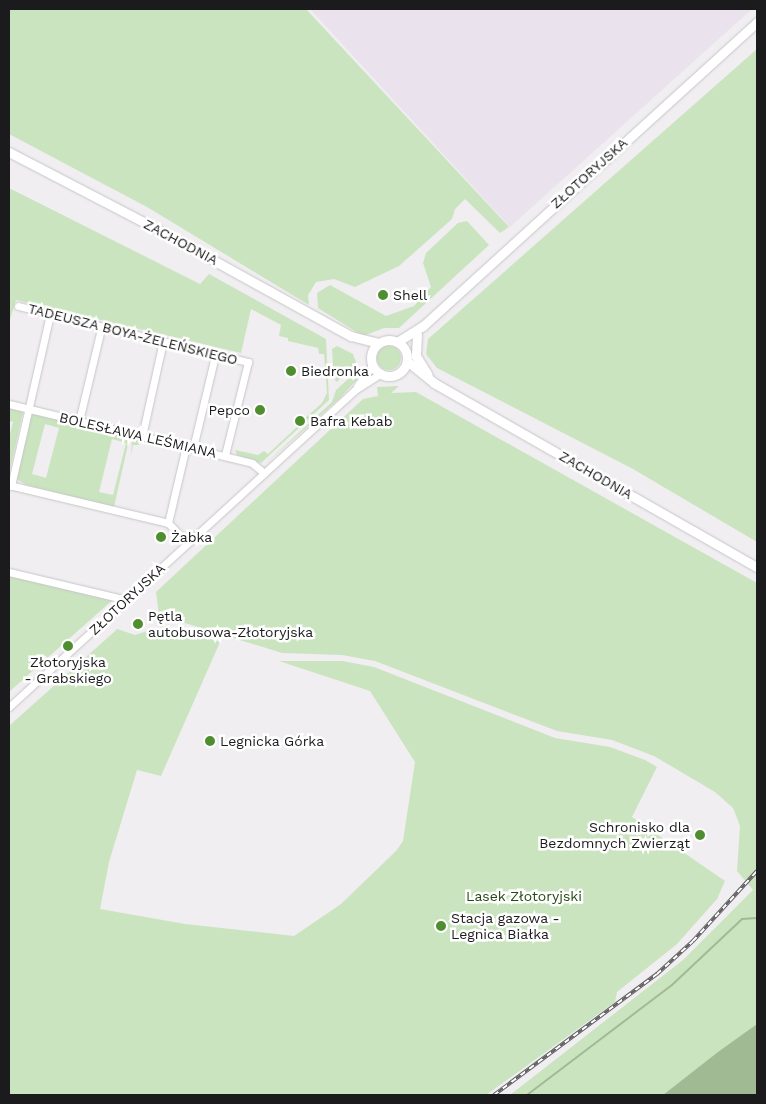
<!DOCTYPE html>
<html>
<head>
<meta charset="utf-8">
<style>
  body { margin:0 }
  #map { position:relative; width:766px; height:1104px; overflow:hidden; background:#f0eef1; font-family:"Work Sans",sans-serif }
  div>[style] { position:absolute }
  .built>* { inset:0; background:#eae3ed }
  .green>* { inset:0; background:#cae4bf }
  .round { border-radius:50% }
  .water>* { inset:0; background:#a0bb94 }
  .stream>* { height:2px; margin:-1px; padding:0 1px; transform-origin:1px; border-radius:1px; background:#a0bb94 }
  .roads { filter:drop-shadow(0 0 1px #c7c5c8) drop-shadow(0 0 1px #c7c5c8) }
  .minor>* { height:7px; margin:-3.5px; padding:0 3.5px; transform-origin:3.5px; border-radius:3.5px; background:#fff }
  .major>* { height:9px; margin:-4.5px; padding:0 4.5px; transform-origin:4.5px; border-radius:4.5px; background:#fff }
  .major>.ring { margin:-4.5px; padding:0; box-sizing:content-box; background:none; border:9px solid #fff; border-radius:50% }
  .rail>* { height:4px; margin-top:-2px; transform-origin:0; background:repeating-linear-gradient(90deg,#fff 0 5.5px,#5f5e60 0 11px); box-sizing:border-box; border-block:1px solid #5f5e60 }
  .dots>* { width:14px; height:14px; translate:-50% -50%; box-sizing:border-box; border:2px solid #fff; border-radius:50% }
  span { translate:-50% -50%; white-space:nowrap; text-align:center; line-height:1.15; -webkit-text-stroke:5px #fff; paint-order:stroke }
  .street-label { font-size:14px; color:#1b1a1c }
  .poi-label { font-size:14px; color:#1b1a1c }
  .left { translate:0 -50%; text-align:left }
  .right { translate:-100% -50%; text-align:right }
  .park-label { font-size:14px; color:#244811 }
  .frame { position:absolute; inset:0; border:10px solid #1b1a1c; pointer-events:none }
</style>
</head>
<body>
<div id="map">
  <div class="built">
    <i style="clip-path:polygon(310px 9px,752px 9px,510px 227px)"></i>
  </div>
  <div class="green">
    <i style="clip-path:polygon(9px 9px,306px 9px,509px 227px,500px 233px,465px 199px,455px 209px,452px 219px,399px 266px,355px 287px,334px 279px,316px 282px,308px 295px,309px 305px,147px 207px,9px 134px)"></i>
    <i style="clip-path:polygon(757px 49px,757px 542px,633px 469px,437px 368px,426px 354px,428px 339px)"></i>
    <i style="clip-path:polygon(9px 188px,200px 284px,209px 274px,326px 339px,329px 400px,261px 463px,237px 455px,235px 450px,258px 455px,264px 451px,268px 454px,299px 425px,296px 421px,300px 417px,303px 420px,322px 403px,327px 393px,324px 354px,319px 354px,318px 348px,288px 341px,288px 338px,279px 336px,281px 325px,251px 309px,241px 353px,16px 300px,9px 323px)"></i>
    <i style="clip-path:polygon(467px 221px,489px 245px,399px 328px,384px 328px,363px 336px,318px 308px,317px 293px,330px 285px,386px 316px,414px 306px,431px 287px,423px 263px,426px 253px,458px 223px)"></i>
    <i class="round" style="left:377px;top:346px;width:24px;height:24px"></i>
    <i style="clip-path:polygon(337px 346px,353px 354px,356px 362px,337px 382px,334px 379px,332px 349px)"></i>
    <i style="clip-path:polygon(357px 371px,361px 375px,340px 398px,265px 464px,332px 402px,336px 390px)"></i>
    <i style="clip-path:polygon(399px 386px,391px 393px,416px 392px,757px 583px,757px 1024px,663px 1095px,510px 1095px,683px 960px,753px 890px,737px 871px,740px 826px,733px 808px,715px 792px,654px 756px,612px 740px,557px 731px,375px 661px,342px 655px,282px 653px,159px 615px,156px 592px,363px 399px,378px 396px,377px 387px)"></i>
    <i style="clip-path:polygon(9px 408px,23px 412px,9px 474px,9px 438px,13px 422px,9px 421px)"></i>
    <i style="clip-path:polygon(evenodd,36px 414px,138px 439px,139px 445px,133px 445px,131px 456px,132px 440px,129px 440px,114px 507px,26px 485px,14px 477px,28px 416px,36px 414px,45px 424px,59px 428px,46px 478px,32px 474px,45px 424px,36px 414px,112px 439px,126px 443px,113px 495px,99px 492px,112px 439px)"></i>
    <i style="clip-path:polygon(9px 572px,116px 597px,9px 692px)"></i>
    <i style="clip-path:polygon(162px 626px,220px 642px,161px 776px,137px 770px,109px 862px,100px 909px,185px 924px,294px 936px,341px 904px,396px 851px,403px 841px,415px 762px,370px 691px,279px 661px,342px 661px,374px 667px,555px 738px,610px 747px,645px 760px,657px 767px,632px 817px,725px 881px,717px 899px,677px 944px,617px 992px,615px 1002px,486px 1095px,9px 1095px,9px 726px,114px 632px,117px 629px,135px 635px)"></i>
  </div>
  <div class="water">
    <i style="clip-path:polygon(757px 1024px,757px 1095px,663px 1095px,718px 1052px)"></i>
  </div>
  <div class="stream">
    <i style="left:527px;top:1095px;width:182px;rotate:-37.2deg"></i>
    <i style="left:672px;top:985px;width:96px;rotate:-43.3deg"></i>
    <i style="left:742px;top:919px;width:15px;rotate:-4deg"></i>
  </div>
  <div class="roads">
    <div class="minor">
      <i style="left:18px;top:306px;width:237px;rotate:13.7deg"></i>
      <i style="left:248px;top:362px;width:96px;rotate:103.9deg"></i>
      <i style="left:357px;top:386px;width:26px;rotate:-53deg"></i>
      <i style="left:9px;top:404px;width:250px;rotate:13.6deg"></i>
      <i style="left:252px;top:463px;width:16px;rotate:40deg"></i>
      <i style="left:79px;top:421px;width:90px;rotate:-76.6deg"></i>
      <i style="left:142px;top:436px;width:97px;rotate:-77.5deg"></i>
      <i style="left:193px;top:448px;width:90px;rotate:-76.6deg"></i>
      <i style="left:9px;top:485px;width:163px;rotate:13.4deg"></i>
      <i style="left:168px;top:523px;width:28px;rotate:45deg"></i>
      <i style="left:11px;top:486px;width:176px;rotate:-77.2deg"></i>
      <i style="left:168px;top:523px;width:79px;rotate:-76.8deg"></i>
      <i style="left:9px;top:572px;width:121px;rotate:13.3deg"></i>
      <i style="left:9px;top:707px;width:469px;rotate:-42.5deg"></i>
      <i style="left:355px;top:390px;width:31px;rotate:-33deg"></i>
    </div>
    <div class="major">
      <i style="left:9px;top:152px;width:165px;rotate:27.5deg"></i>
      <i style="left:155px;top:228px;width:224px;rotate:28.9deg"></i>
      <i style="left:351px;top:336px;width:29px;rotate:14deg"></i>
      <i style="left:417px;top:335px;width:21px;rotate:93deg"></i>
      <i style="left:416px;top:356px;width:22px;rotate:58deg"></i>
      <i class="ring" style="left:371px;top:340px;width:27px;height:27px"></i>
      <i style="left:397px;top:342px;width:31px;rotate:-32deg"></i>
      <i style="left:423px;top:326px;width:452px;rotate:-42.3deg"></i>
      <i style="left:407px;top:361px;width:35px;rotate:39deg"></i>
      <i style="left:434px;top:383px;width:372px;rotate:29.7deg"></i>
    </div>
  </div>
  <div class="rail">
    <i style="left:494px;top:1095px;width:203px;rotate:-36.6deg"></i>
    <i style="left:657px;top:974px;width:49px;rotate:-42.5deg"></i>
    <i style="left:693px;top:941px;width:95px;rotate:-47.6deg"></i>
  </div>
  <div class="dots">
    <i style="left:383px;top:295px;background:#4f8e2f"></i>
    <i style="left:291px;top:371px;background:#4f8e2f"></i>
    <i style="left:260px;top:410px;background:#4f8e2f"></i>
    <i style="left:300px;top:421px;background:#4f8e2f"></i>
    <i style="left:161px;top:537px;background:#4f8e2f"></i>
    <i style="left:138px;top:624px;background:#4f8e2f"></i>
    <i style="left:68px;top:646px;background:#4f8e2f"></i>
    <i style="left:210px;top:741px;background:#4f8e2f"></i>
    <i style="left:700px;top:835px;background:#4f8e2f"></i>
    <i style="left:441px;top:926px;background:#4f8e2f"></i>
  </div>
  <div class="street-label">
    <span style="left:589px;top:173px;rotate:-42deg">ZŁOTORYJSKA</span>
    <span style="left:181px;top:242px;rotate:28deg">ZACHODNIA</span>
    <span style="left:133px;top:334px;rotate:14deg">TADEUSZA BOYA-ŻELEŃSKIEGO</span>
    <span style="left:138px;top:435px;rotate:13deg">BOLESŁAWA LEŚMIANA</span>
    <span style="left:596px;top:475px;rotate:30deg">ZACHODNIA</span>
    <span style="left:127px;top:599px;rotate:-43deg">ZŁOTORYJSKA</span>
  </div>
  <div class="poi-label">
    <span class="left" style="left:393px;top:295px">Shell</span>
    <span class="left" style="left:301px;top:371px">Biedronka</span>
    <span class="right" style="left:250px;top:410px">Pepco</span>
    <span class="left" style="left:310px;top:421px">Bafra Kebab</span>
    <span class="left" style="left:171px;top:537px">Żabka</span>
    <span class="left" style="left:148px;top:624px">Pętla<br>autobusowa-Złotoryjska</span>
    <span style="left:68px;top:670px">Złotoryjska<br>- Grabskiego</span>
    <span class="left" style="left:220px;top:741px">Legnicka Górka</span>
    <span class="right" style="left:690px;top:835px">Schronisko dla<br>Bezdomnych Zwierząt</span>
    <span class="left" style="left:451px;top:926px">Stacja gazowa -<br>Legnica Białka</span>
  </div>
  <div class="park-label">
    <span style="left:524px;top:896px">Lasek Złotoryjski</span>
  </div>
  <div class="frame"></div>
</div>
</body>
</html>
